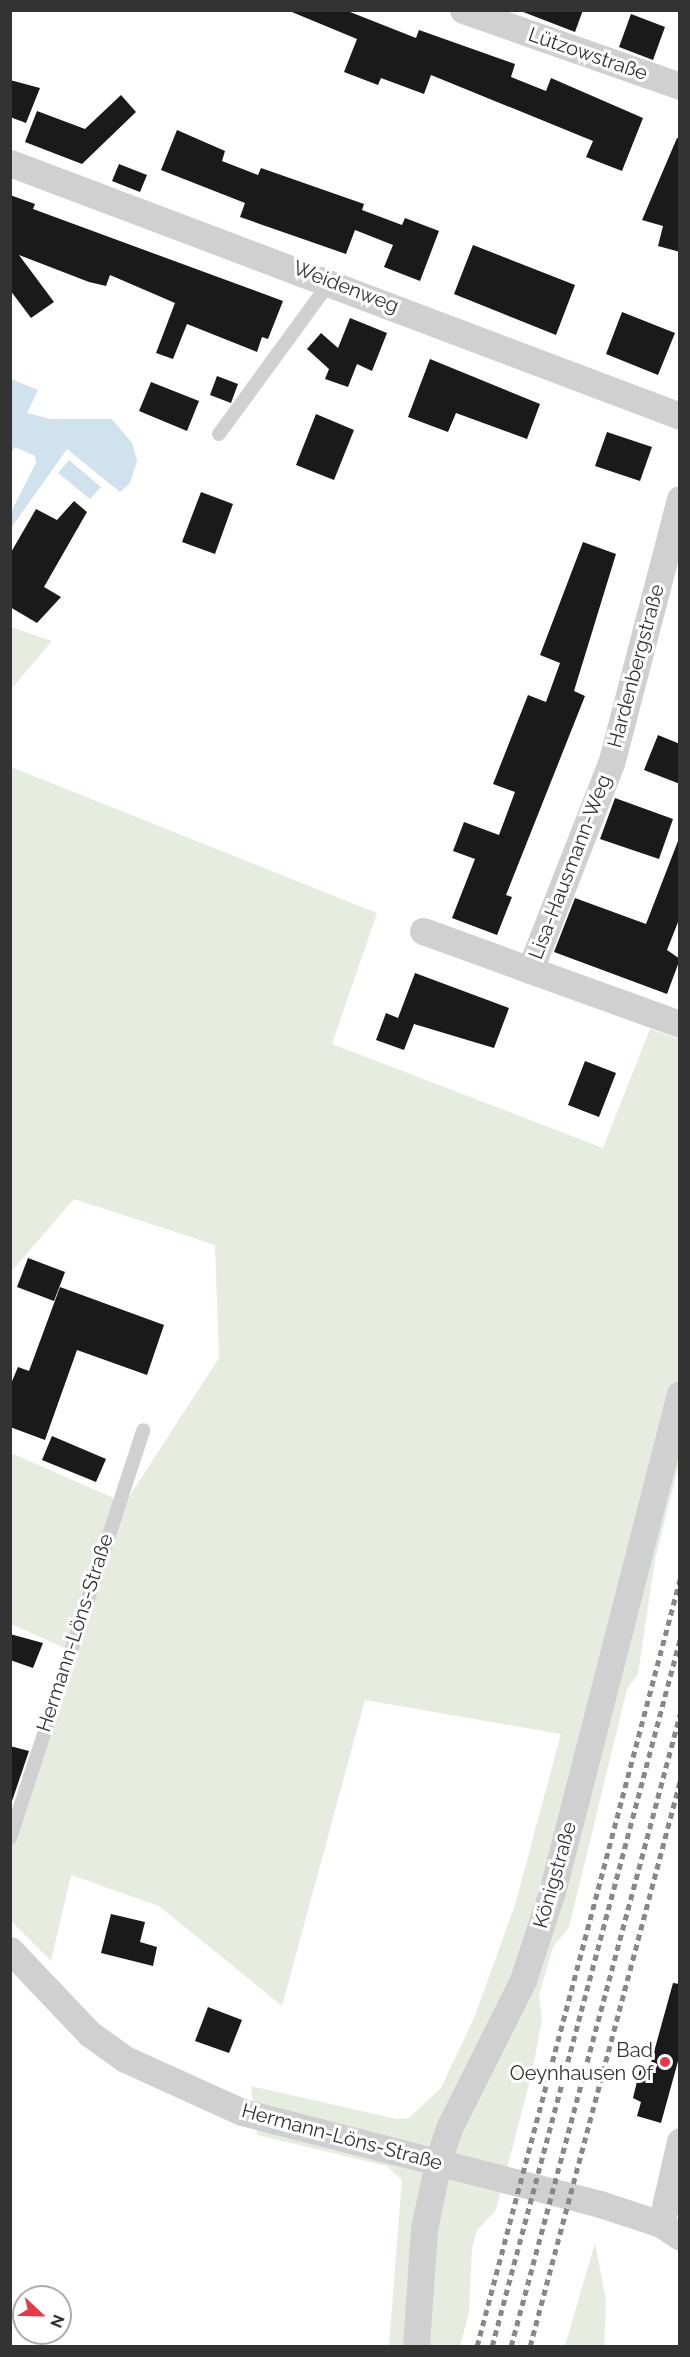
<!DOCTYPE html>
<html>
<head>
<meta charset="utf-8">
<style>
  body { margin:0 }
  #map { position:relative; width:690px; height:2357px; overflow:hidden; background:#fff; font-family:Raleway,sans-serif }
  div>[style] { position:absolute }
  .green>* { inset:0; background:#e6ecdf }
  .water>* { inset:0; background:#cfe2ee }
  .building>* { inset:0; background:#1a1a1a }
  .service>* { height:14px; margin:-7px; padding:0 7px; transform-origin:7px; border-radius:7px; background:#d0d0d0 }
  .minor>* { height:27px; margin:-13.5px; padding:0 13.5px; transform-origin:13.5px; border-radius:13.5px; background:#d0d0d0 }
  .rail>* { height:4.5px; margin-top:-2.25px; transform-origin:0; background:repeating-linear-gradient(90deg,#888 0 6px,transparent 0 10.5px) }
  .dots>* { width:16px; height:16px; translate:-50% -50%; box-sizing:border-box; border:3px solid #fff; border-radius:50% }
  span { translate:-50% -50%; white-space:nowrap; text-align:center; line-height:1.15; -webkit-text-stroke:6px #fff; paint-order:stroke }
  .street-label { font-size:20px; color:#333 }
  .poi-label { font-size:20px; color:#333 }
  .right { translate:-100% -50%; text-align:right }
  .frame { position:absolute; inset:0; border:12px solid #333; pointer-events:none }
  .north { position:absolute; left:12px; top:2285px; width:60px; height:60px; box-sizing:border-box; background:#fff; border:2px solid #adadad; border-radius:50%; rotate:112deg; font-size:16px; font-weight:700; line-height:24px; text-align:center; color:#333 }
  .north::after { content:''; display:block; margin:auto; width:21px; height:27px; background:#e63946; clip-path:polygon(50% 0,100% 100%,50% 72%,0 100%) }
</style>
</head>
<body>
<div id="map">
  <div class="green">
    <i style="clip-path:polygon(11px 627px,52px 641px,11px 689px,10px 627px)"></i>
    <i style="clip-path:polygon(11px 767px,377px 913px,332px 1044px,603px 1148px,650px 1029px,679px 1039px,679px 1464px,655px 1560px,638px 1674px,627px 1689px,569px 1927px,553px 1947px,539px 1995px,542px 2019px,532px 2073px,496px 2210px,477px 2230px,472px 2248px,469px 2313px,460px 2346px,389px 2346px,402px 2180px,387px 2166px,257px 2135px,251px 2086px,397px 2119px,409px 2118px,441px 2088px,474px 2018px,515px 1905px,561px 1734px,365px 1700px,282px 2006px,159px 1906px,71px 1875px,51px 1961px,11px 1921px,11px 1849px,69px 1650px,11px 1624px,11px 1453px,125px 1503px,219px 1358px,215px 1245px,74px 1199px,11px 1272px)"></i>
    <i style="clip-path:polygon(595px 2243px,606px 2300px,604px 2346px,565px 2346px)"></i>
  </div>
  <div class="water">
    <i style="clip-path:polygon(11px 379px,38px 390px,27px 413px,50px 419px,112px 419px,132px 443px,137px 461px,130px 483px,120px 492px,67px 449px,11px 528px,11px 512px,36px 463px,35px 456px,15px 447px,11px 453px)"></i>
    <i style="clip-path:polygon(69px 460px,101px 487px,90px 499px,58px 473px)"></i>
  </div>
  <div class="building">
    <i style="clip-path:polygon(287px 10px,345px 10px,416px 38px,419px 30px,515px 64px,511px 77px,546px 91px,551px 78px,643px 118px,622px 171px,586px 157px,593px 141px,431px 75px,424px 94px,381px 78px,378px 85px,344px 72px,357px 39px)"></i>
    <i style="clip-path:polygon(518px 10px,583px 10px,575px 32px)"></i>
    <i style="clip-path:polygon(631px 14px,665px 27px,653px 60px,619px 47px)"></i>
    <i style="clip-path:polygon(10px 80px,40px 88px,26px 123px,10px 117px)"></i>
    <i style="clip-path:polygon(121px 95px,136px 112px,82px 164px,25px 142px,37px 111px,85px 129px)"></i>
    <i style="clip-path:polygon(177px 130px,225px 151px,222px 161px,258px 175px,261px 168px,364px 204px,362px 210px,402px 225px,405px 218px,439px 231px,420px 281px,384px 267px,393px 245px,355px 230px,346px 254px,240px 217px,245px 203px,161px 170px)"></i>
    <i style="clip-path:polygon(677px 138px,680px 139px,680px 252px,658px 246px,663px 226px,642px 220px)"></i>
    <i style="clip-path:polygon(119px 164px,147px 175px,140px 192px,112px 181px)"></i>
    <i style="clip-path:polygon(10px 195px,35px 204px,33px 209px,283px 301px,268px 339px,262px 337px,257px 352px,187px 324px,173px 359px,156px 353px,175px 303px,110px 275px,106px 286px,89px 282px,19px 255px,54px 302px,31px 318px,10px 290px)"></i>
    <i style="clip-path:polygon(473px 245px,575px 285px,556px 335px,454px 294px)"></i>
    <i style="clip-path:polygon(622px 312px,675px 333px,658px 375px,606px 354px)"></i>
    <i style="clip-path:polygon(350px 318px,387px 333px,372px 371px,357px 364px,348px 387px,325px 379px,329px 369px,307px 349px,321px 333px,338px 348px)"></i>
    <i style="clip-path:polygon(430px 359px,540px 404px,527px 439px,456px 413px,448px 432px,408px 417px)"></i>
    <i style="clip-path:polygon(217px 376px,238px 384px,231px 403px,210px 395px)"></i>
    <i style="clip-path:polygon(151px 382px,199px 401px,187px 431px,139px 411px)"></i>
    <i style="clip-path:polygon(316px 414px,354px 430px,334px 480px,296px 465px)"></i>
    <i style="clip-path:polygon(607px 432px,652px 447px,640px 481px,595px 466px)"></i>
    <i style="clip-path:polygon(201px 492px,233px 504px,215px 554px,182px 542px)"></i>
    <i style="clip-path:polygon(74px 501px,87px 512px,44px 587px,61px 597px,37px 623px,10px 607px,10px 554px,36px 509px,57px 520px)"></i>
    <i style="clip-path:polygon(583px 542px,616px 554px,574px 691px,585px 696px,506px 895px,512px 897px,497px 935px,452px 918px,475px 859px,453px 851px,464px 822px,499px 835px,515px 792px,493px 784px,528px 695px,546px 702px,560px 663px,540px 655px)"></i>
    <i style="clip-path:polygon(658px 735px,680px 744px,680px 784px,644px 770px)"></i>
    <i style="clip-path:polygon(615px 798px,673px 819px,659px 859px,600px 839px)"></i>
    <i style="clip-path:polygon(678px 841px,680px 917px,667px 950px,680px 959px,667px 994px,554px 952px,575px 898px,646px 924px)"></i>
    <i style="clip-path:polygon(415px 973px,509px 1008px,494px 1048px,414px 1024px,404px 1050px,376px 1040px,386px 1013px,398px 1018px)"></i>
    <i style="clip-path:polygon(585px 1061px,616px 1073px,599px 1117px,568px 1105px)"></i>
    <i style="clip-path:polygon(28px 1258px,65px 1272px,54px 1301px,17px 1287px)"></i>
    <i style="clip-path:polygon(60px 1287px,164px 1325px,147px 1375px,77px 1350px,45px 1440px,10px 1427px,10px 1386px,18px 1367px,29px 1371px)"></i>
    <i style="clip-path:polygon(52px 1436px,106px 1459px,96px 1482px,42px 1460px)"></i>
    <i style="clip-path:polygon(10px 1634px,43px 1643px,33px 1668px,10px 1660px)"></i>
    <i style="clip-path:polygon(10px 1746px,29px 1751px,10px 1807px)"></i>
    <i style="clip-path:polygon(111px 1914px,145px 1922px,140px 1942px,157px 1947px,153px 1966px,101px 1953px)"></i>
    <i style="clip-path:polygon(673px 1983px,680px 1984px,680px 2054px,661px 2123px,637px 2116px,641px 2102px,633px 2098px,640px 2069px,649px 2070px)"></i>
    <i style="clip-path:polygon(208px 2007px,242px 2020px,229px 2053px,195px 2041px)"></i>
  </div>
  <div class="service">
    <i style="left:219px;top:434px;width:188px;rotate:-53.9deg"></i>
    <i style="left:10px;top:1838px;width:429px;rotate:-71.9deg"></i>
  </div>
  <div class="minor">
    <i style="left:463px;top:10px;width:230px;rotate:19.3deg"></i>
    <i style="left:10px;top:163px;width:716px;rotate:20.69deg"></i>
    <i style="left:680px;top:499px;width:273px;rotate:104.6deg"></i>
    <i style="left:611px;top:763px;width:222px;rotate:111.4deg"></i>
    <i style="left:530px;top:970px;width:159px;rotate:19.8deg"></i>
    <i style="left:423px;top:931px;width:114px;rotate:20deg"></i>
    <i style="left:10px;top:1950px;width:116px;rotate:46.4deg"></i>
    <i style="left:90px;top:2034px;width:43px;rotate:35.5deg"></i>
    <i style="left:125px;top:2059px;width:128px;rotate:24.4deg"></i>
    <i style="left:242px;top:2112px;width:370px;rotate:14.4deg"></i>
    <i style="left:600px;top:2204px;width:64px;rotate:18.2deg"></i>
    <i style="left:661px;top:2224px;width:23px;rotate:34deg"></i>
    <i style="left:661px;top:2224px;width:85px;rotate:-77.1deg"></i>
    <i style="left:416px;top:2346px;width:117px;rotate:-86.1deg"></i>
    <i style="left:424px;top:2229px;width:68px;rotate:-78.2deg"></i>
    <i style="left:438px;top:2162px;width:38px;rotate:-72deg"></i>
    <i style="left:450px;top:2126px;width:163px;rotate:-63.4deg"></i>
    <i style="left:523px;top:1980px;width:93px;rotate:-71.8deg"></i>
    <i style="left:552px;top:1892px;width:514px;rotate:-75.59deg"></i>
  </div>
  <div class="rail">
    <i style="left:477px;top:2346px;width:793px;rotate:-75.18deg"></i>
    <i style="left:492px;top:2346px;width:732px;rotate:-75.11deg"></i>
    <i style="left:511px;top:2346px;width:654px;rotate:-75.03deg"></i>
    <i style="left:530px;top:2346px;width:585px;rotate:-75.13deg"></i>
  </div>
  <div class="dots">
    <i style="left:665px;top:2062px;background:#e63946"></i>
  </div>
  <div class="street-label">
    <span style="left:588px;top:54px;rotate:19deg">Lützowstraße</span>
    <span style="left:346px;top:287px;rotate:21deg">Weidenweg</span>
    <span style="left:636px;top:666px;rotate:-75deg">Hardenbergstraße</span>
    <span style="left:570px;top:867px;rotate:-69deg">Lisa-Hausmann-Weg</span>
    <span style="left:75px;top:1633px;rotate:-72deg">Hermann-Löns-Straße</span>
    <span style="left:555px;top:1875px;rotate:-74deg">Königstraße</span>
    <span style="left:342px;top:2137px;rotate:15deg">Hermann-Löns-Straße</span>
  </div>
  <div class="poi-label">
    <span class="right" style="left:653px;top:2062px">Bad<br>Oeynhausen Of</span>
  </div>
  <div class="frame"></div>
  <div class="north">N</div>
</div>
</body>
</html>
